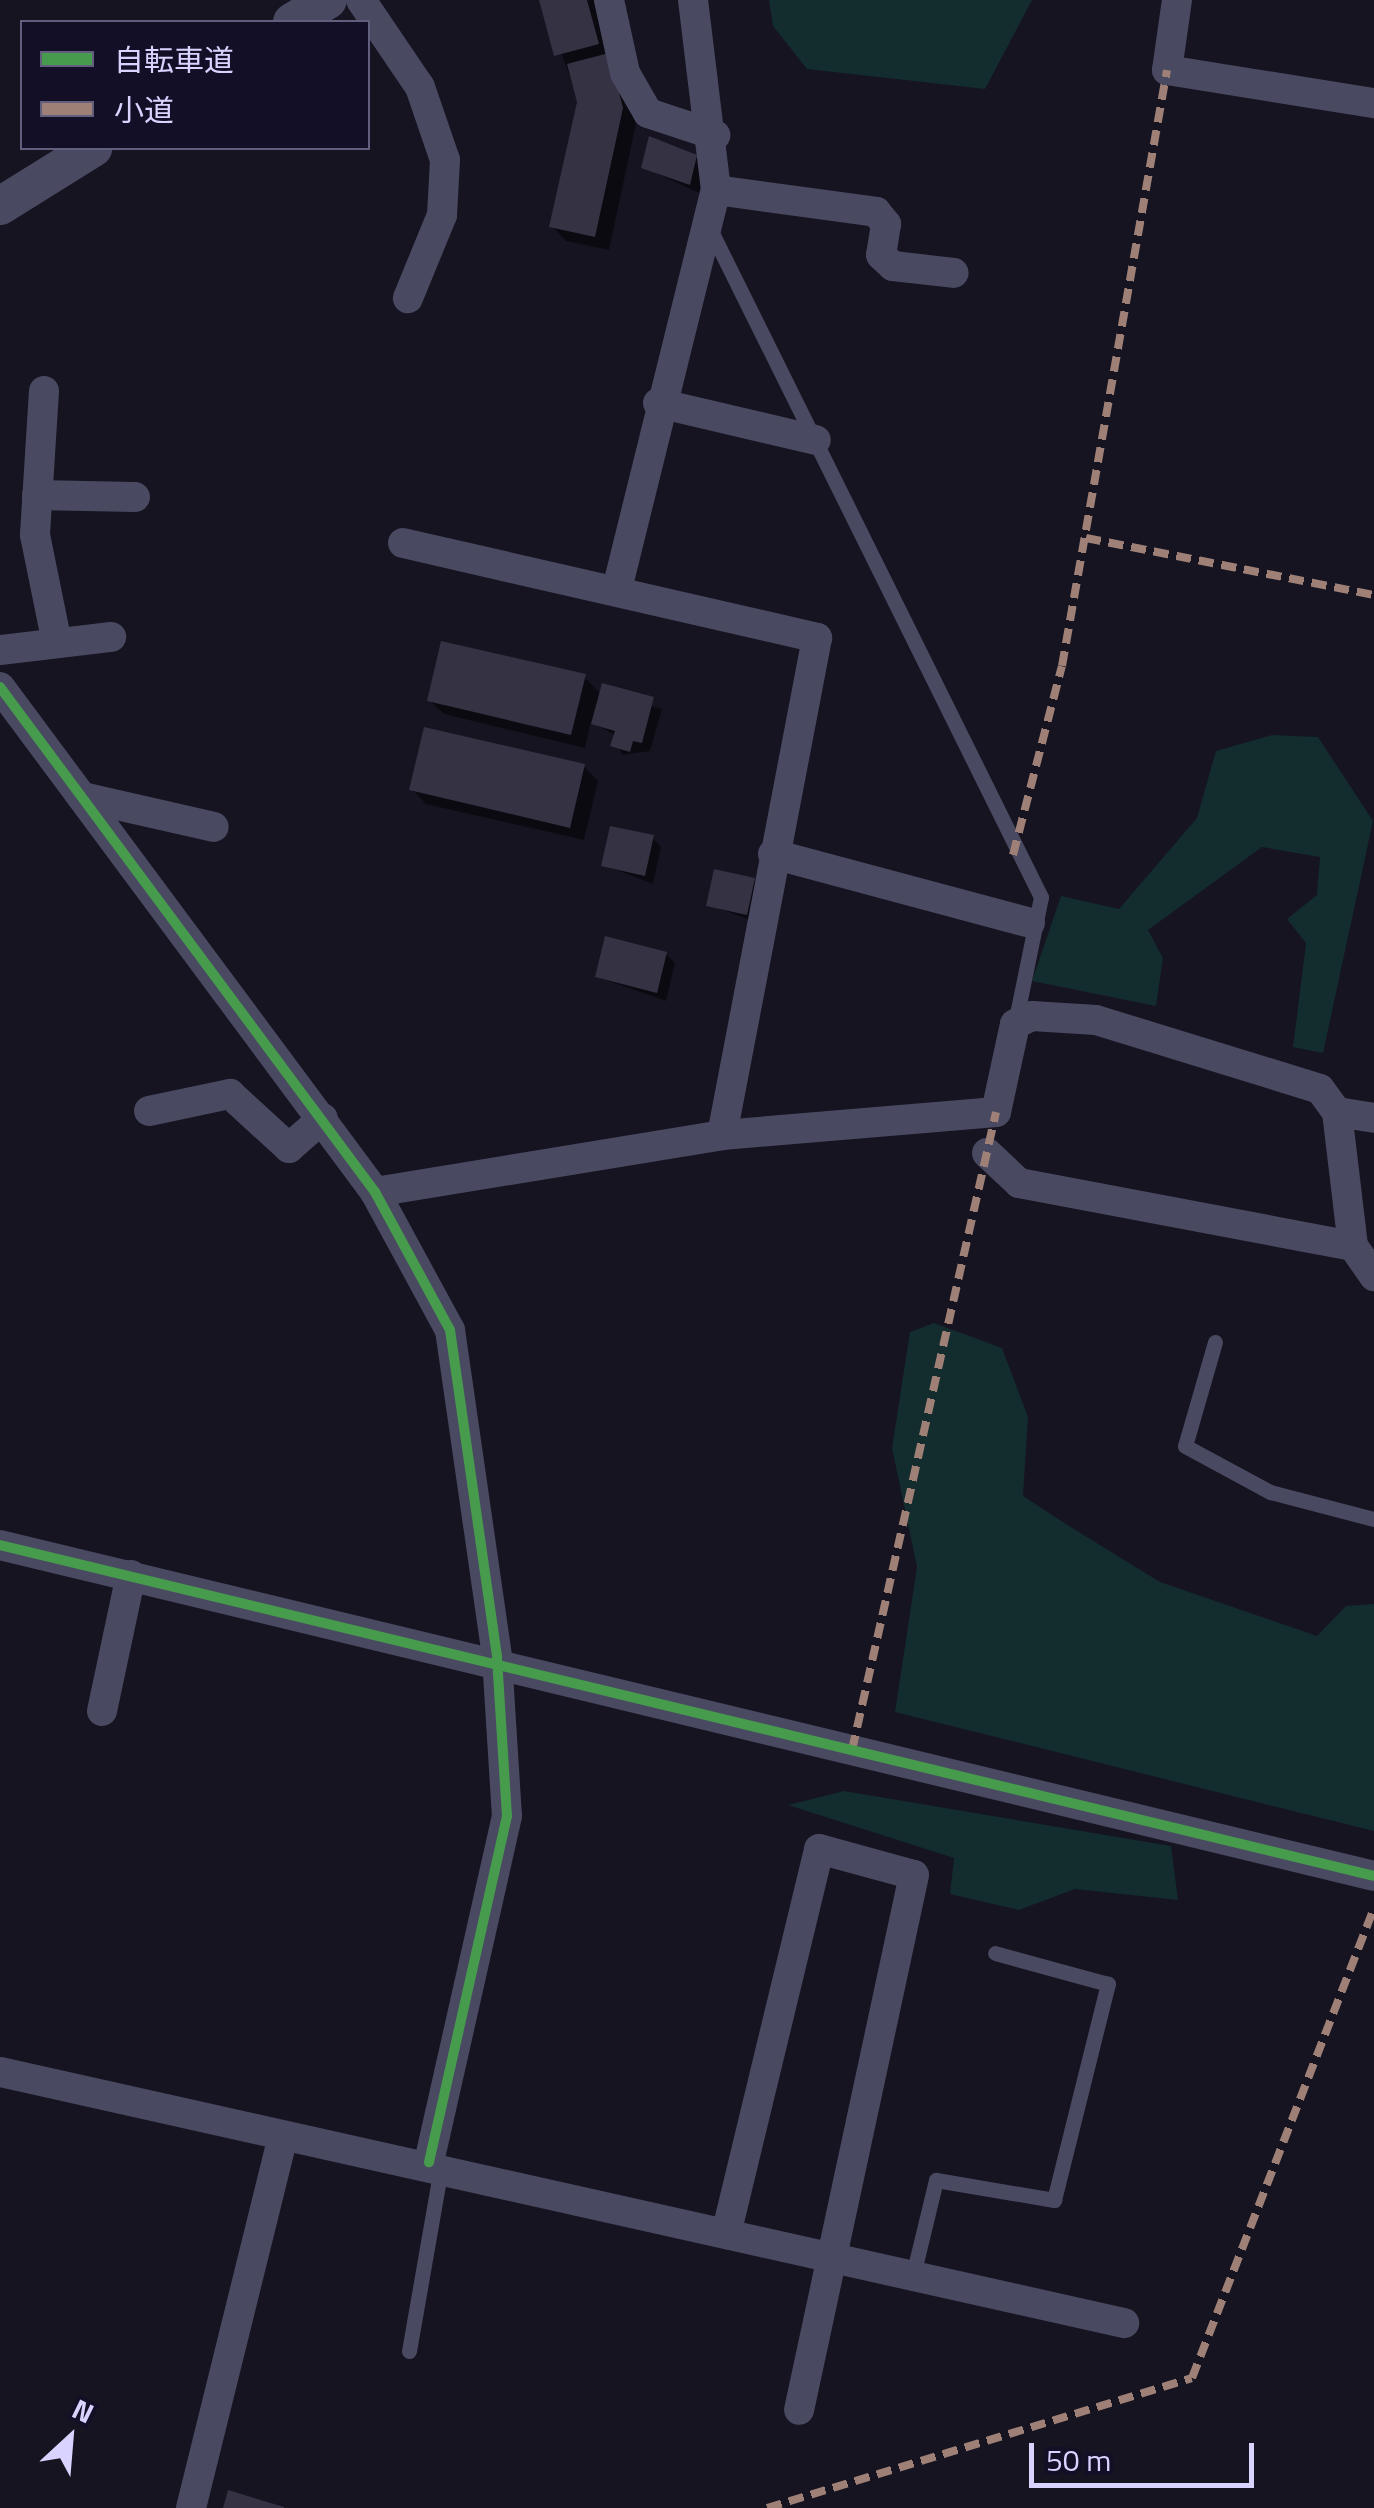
<!DOCTYPE html>
<html>
<head>
<meta charset="utf-8">
<style>
  body { margin:0 }
  #map { position:relative; width:1374px; height:2508px; overflow:hidden; background:#161421; font-family:"Titillium Web","Noto Sans JP",sans-serif }
  div>[style] { position:absolute }
  .green>* { inset:0; background:#132c2d }
  .shadow>* { inset:0; background:#0007 }
  .building>* { inset:0; background:#343243 }
  .service>* { height:15px; margin:-7.5px; padding:0 7.5px; transform-origin:7.5px; border-radius:7.5px; background:#4a4962 }
  .minor>* { height:30px; margin:-15px; padding:0 15px; transform-origin:15px; border-radius:15px; background:#4a4962 }
  .tertiary>* { height:38px; margin:-19px; padding:0 19px; transform-origin:19px; border-radius:19px; background:#4a4962 }
  .quiet>* { height:8px; margin-top:-4px; transform-origin:0; background:repeating-linear-gradient(90deg,#9e8076 0 15px,transparent 0 23px) }
  .cycleway>* { height:10px; margin:-5px; padding:0 5px; transform-origin:5px; border-radius:5px; background:#469c4c }
  span { translate:-50% -50%; white-space:nowrap; text-align:center; line-height:1.15; -webkit-text-stroke:9px #130f26; paint-order:stroke }
  .legend { position:absolute; left:20px; top:20px; width:350px; height:130px; box-sizing:border-box; background:#130f26; border:2px solid #625e7d; margin:0; padding:12px 18px; list-style:none; font-size:30px; color:#d9d4ff }
  .legend li { display:flex; align-items:center; gap:20px; height:50px }
  .legend b { width:50px; border:2px solid #625e7d }
  .north { position:absolute; left:20px; top:2388px; width:100px; height:100px; -webkit-text-stroke:8px #130f26; paint-order:stroke; rotate:26deg; font-size:28px; font-weight:700; line-height:40px; text-align:center; color:#d9d4ff }
  .north::after { content:''; display:block; margin:auto; width:35px; height:45px; background:#d9d4ff; clip-path:polygon(50% 0,100% 100%,50% 72%,0 100%) }
  .scale { position:absolute; left:1029px; top:2443px; width:225px; height:45px; box-sizing:border-box; border:5px solid #d9d4ff; border-top:0; padding-left:12px; font-size:30px; line-height:35px; white-space:nowrap; color:#d9d4ff; -webkit-text-stroke:8px #130f26; paint-order:stroke }
</style>
</head>
<body>
<div id="map">
  <div class="green">
    <i style="clip-path:polygon(769px 0,1032px 0,985px 89px,807px 69px,773px 26px)"></i>
    <i style="clip-path:polygon(1272px 735px,1318px 737px,1373px 821px,1323px 1053px,1293px 1047px,1306px 943px,1287px 919px,1317px 895px,1320px 857px,1262px 847px,1148px 930px,1163px 958px,1156px 1006px,1032px 981px,1061px 896px,1119px 909px,1197px 818px,1216px 751px)"></i>
    <i style="clip-path:polygon(934px 1323px,1002px 1348px,1028px 1417px,1023px 1496px,1069px 1526px,1160px 1582px,1317px 1636px,1346px 1606px,1374px 1604px,1374px 1831px,895px 1712px,917px 1567px,892px 1448px,910px 1332px)"></i>
    <i style="clip-path:polygon(844px 1791px,1171px 1846px,1178px 1900px,1075px 1889px,1019px 1910px,950px 1894px,954px 1858px,788px 1805px)"></i>
  </div>
  <div class="shadow">
    <i style="clip-path:polygon(542px 0,596px 0,622px 70px,636px 124px,609px 250px,566px 241px,552px 226px,579px 102px)"></i>
    <i style="clip-path:polygon(695px 157px,705px 167px,699px 193px,643px 167px)"></i>
    <i style="clip-path:polygon(584px 677px,601px 694px,662px 709px,650px 751px,622px 755px,616px 736px,591px 721px,585px 748px,444px 714px,429px 700px)"></i>
    <i style="clip-path:polygon(584px 767px,598px 781px,584px 840px,426px 804px,412px 789px)"></i>
    <i style="clip-path:polygon(652px 838px,661px 847px,653px 884px,604px 865px)"></i>
    <i style="clip-path:polygon(754px 880px,763px 889px,756px 922px,709px 905px)"></i>
    <i style="clip-path:polygon(666px 954px,675px 963px,666px 1001px,597px 977px)"></i>
  </div>
  <div class="building">
    <i style="clip-path:polygon(539px 0,587px 0,599px 44px,554px 56px)"></i>
    <i style="clip-path:polygon(609px 53px,623px 108px,595px 237px,549px 227px,577px 102px,567px 64px)"></i>
    <i style="clip-path:polygon(649px 136px,697px 155px,690px 185px,641px 168px)"></i>
    <i style="clip-path:polygon(441px 641px,586px 674px,571px 735px,427px 701px)"></i>
    <i style="clip-path:polygon(602px 683px,654px 697px,642px 743px,633px 741px,630px 752px,610px 746px,615px 731px,591px 724px)"></i>
    <i style="clip-path:polygon(424px 727px,585px 764px,570px 828px,409px 790px)"></i>
    <i style="clip-path:polygon(610px 826px,654px 835px,645px 876px,601px 866px)"></i>
    <i style="clip-path:polygon(714px 869px,755px 878px,747px 915px,706px 906px)"></i>
    <i style="clip-path:polygon(605px 936px,667px 952px,657px 993px,595px 977px)"></i>
    <i style="clip-path:polygon(228px 2490px,284px 2507px,284px 2508px,223px 2508px)"></i>
  </div>
  <div class="service">
    <i style="left:708px;top:225px;width:750px;rotate:63.64deg"></i>
    <i style="left:1041px;top:897px;width:130px;rotate:101.6deg"></i>
    <i style="left:1215px;top:1342px;width:108px;rotate:106.1deg"></i>
    <i style="left:1185px;top:1446px;width:97px;rotate:28.4deg"></i>
    <i style="left:1270px;top:1492px;width:107px;rotate:14.6deg"></i>
    <i style="left:913px;top:2275px;width:98px;rotate:-76.4deg"></i>
    <i style="left:936px;top:2180px;width:120px;rotate:9.6deg"></i>
    <i style="left:1054px;top:2200px;width:223px;rotate:-76deg"></i>
    <i style="left:1108px;top:1984px;width:117px;rotate:-164.7deg"></i>
    <i style="left:409px;top:2351px;width:186px;rotate:-80.1deg"></i>
  </div>
  <div class="minor">
    <i style="left:361px;top:0;width:105px;rotate:55.9deg"></i>
    <i style="left:420px;top:87px;width:77px;rotate:71.1deg"></i>
    <i style="left:445px;top:160px;width:55px;rotate:93.1deg"></i>
    <i style="left:442px;top:215px;width:90px;rotate:112.3deg"></i>
    <i style="left:609px;top:0;width:75px;rotate:77.6deg"></i>
    <i style="left:625px;top:73px;width:46px;rotate:60.1deg"></i>
    <i style="left:648px;top:113px;width:71px;rotate:18.2deg"></i>
    <i style="left:1177px;top:0;width:71px;rotate:98.1deg"></i>
    <i style="left:1167px;top:70px;width:210px;rotate:9.1deg"></i>
    <i style="left:716px;top:190px;width:162px;rotate:7.8deg"></i>
    <i style="left:876px;top:212px;width:16px;rotate:50deg"></i>
    <i style="left:886px;top:224px;width:31px;rotate:99deg"></i>
    <i style="left:881px;top:255px;width:16px;rotate:43deg"></i>
    <i style="left:893px;top:266px;width:61px;rotate:6.5deg"></i>
    <i style="left:44px;top:391px;width:144px;rotate:93.6deg"></i>
    <i style="left:35px;top:535px;width:110px;rotate:78.5deg"></i>
    <i style="left:658px;top:403px;width:162px;rotate:13.2deg"></i>
    <i style="left:37px;top:495px;width:98px;rotate:1.2deg"></i>
    <i style="left:403px;top:543px;width:425px;rotate:12.9deg"></i>
    <i style="left:817px;top:638px;width:506px;rotate:100.82deg"></i>
    <i style="left:617px;top:589px;width:411px;rotate:-76.1deg"></i>
    <i style="left:716px;top:190px;width:191px;rotate:-96.9deg"></i>
    <i style="left:0;top:650px;width:112px;rotate:-6.7deg"></i>
    <i style="left:0;top:687px;width:629px;rotate:53.4deg"></i>
    <i style="left:375px;top:1192px;width:157px;rotate:61.5deg"></i>
    <i style="left:450px;top:1330px;width:331px;rotate:81.8deg"></i>
    <i style="left:497px;top:1658px;width:158px;rotate:86.4deg"></i>
    <i style="left:507px;top:1816px;width:355px;rotate:102.7deg"></i>
    <i style="left:82px;top:797px;width:135px;rotate:12.8deg"></i>
    <i style="left:773px;top:854px;width:266px;rotate:15deg"></i>
    <i style="left:149px;top:1111px;width:83px;rotate:-11.9deg"></i>
    <i style="left:230px;top:1094px;width:80px;rotate:42.5deg"></i>
    <i style="left:289px;top:1148px;width:45px;rotate:-41.4deg"></i>
    <i style="left:1337px;top:1112px;width:37px;rotate:9deg"></i>
    <i style="left:987px;top:1153px;width:44px;rotate:43.2deg"></i>
    <i style="left:1019px;top:1183px;width:340px;rotate:10.7deg"></i>
    <i style="left:375px;top:1192px;width:352px;rotate:-9.3deg"></i>
    <i style="left:722px;top:1135px;width:275px;rotate:-4.8deg"></i>
    <i style="left:996px;top:1112px;width:90px;rotate:-77.8deg"></i>
    <i style="left:1015px;top:1024px;width:19px;rotate:-25deg"></i>
    <i style="left:1032px;top:1016px;width:64px;rotate:3.6deg"></i>
    <i style="left:1096px;top:1020px;width:234px;rotate:17.1deg"></i>
    <i style="left:1320px;top:1089px;width:29px;rotate:54deg"></i>
    <i style="left:1337px;top:1112px;width:135px;rotate:83.2deg"></i>
    <i style="left:1353px;top:1246px;width:37px;rotate:55deg"></i>
    <i style="left:0;top:1545px;width:1413px;rotate:13.54deg"></i>
    <i style="left:102px;top:1711px;width:139px;rotate:-78deg"></i>
    <i style="left:0;top:2072px;width:1152px;rotate:12.59deg"></i>
    <i style="left:727px;top:2230px;width:392px;rotate:-76.4deg"></i>
    <i style="left:819px;top:1849px;width:98px;rotate:15.3deg"></i>
    <i style="left:914px;top:1875px;width:547px;rotate:102.13deg"></i>
    <i style="left:191px;top:2508px;width:383px;rotate:-76.1deg"></i>
  </div>
  <div class="tertiary">
    <i style="left:292px;top:22px;width:42px;rotate:-31.4deg"></i>
    <i style="left:0;top:206px;width:110px;rotate:-31.9deg"></i>
  </div>
  <div class="quiet">
    <i style="left:1086px;top:538px;width:294px;rotate:11.2deg"></i>
    <i style="left:1013px;top:855px;width:195px;rotate:-75.5deg"></i>
    <i style="left:1062px;top:666px;width:605px;rotate:-80.01deg"></i>
    <i style="left:852px;top:1750px;width:654px;rotate:-77.28deg"></i>
    <i style="left:767px;top:2508px;width:444px;rotate:-17deg"></i>
    <i style="left:1192px;top:2378px;width:504px;rotate:-68.83deg"></i>
  </div>
  <div class="cycleway">
    <i style="left:0;top:687px;width:629px;rotate:53.4deg"></i>
    <i style="left:375px;top:1192px;width:157px;rotate:61.5deg"></i>
    <i style="left:450px;top:1330px;width:331px;rotate:81.8deg"></i>
    <i style="left:497px;top:1658px;width:158px;rotate:86.4deg"></i>
    <i style="left:507px;top:1816px;width:355px;rotate:102.7deg"></i>
    <i style="left:0;top:1545px;width:1413px;rotate:13.54deg"></i>
  </div>
  <ul class="legend">
  <li><b style="height:12px;background:#469c4c"></b>自転車道</li>
  <li><b style="height:12px;background:#9e8076"></b>小道</li>
  </ul>
  <div class="north">N</div>
  <div class="scale">50 m</div>
</div>
</body>
</html>
